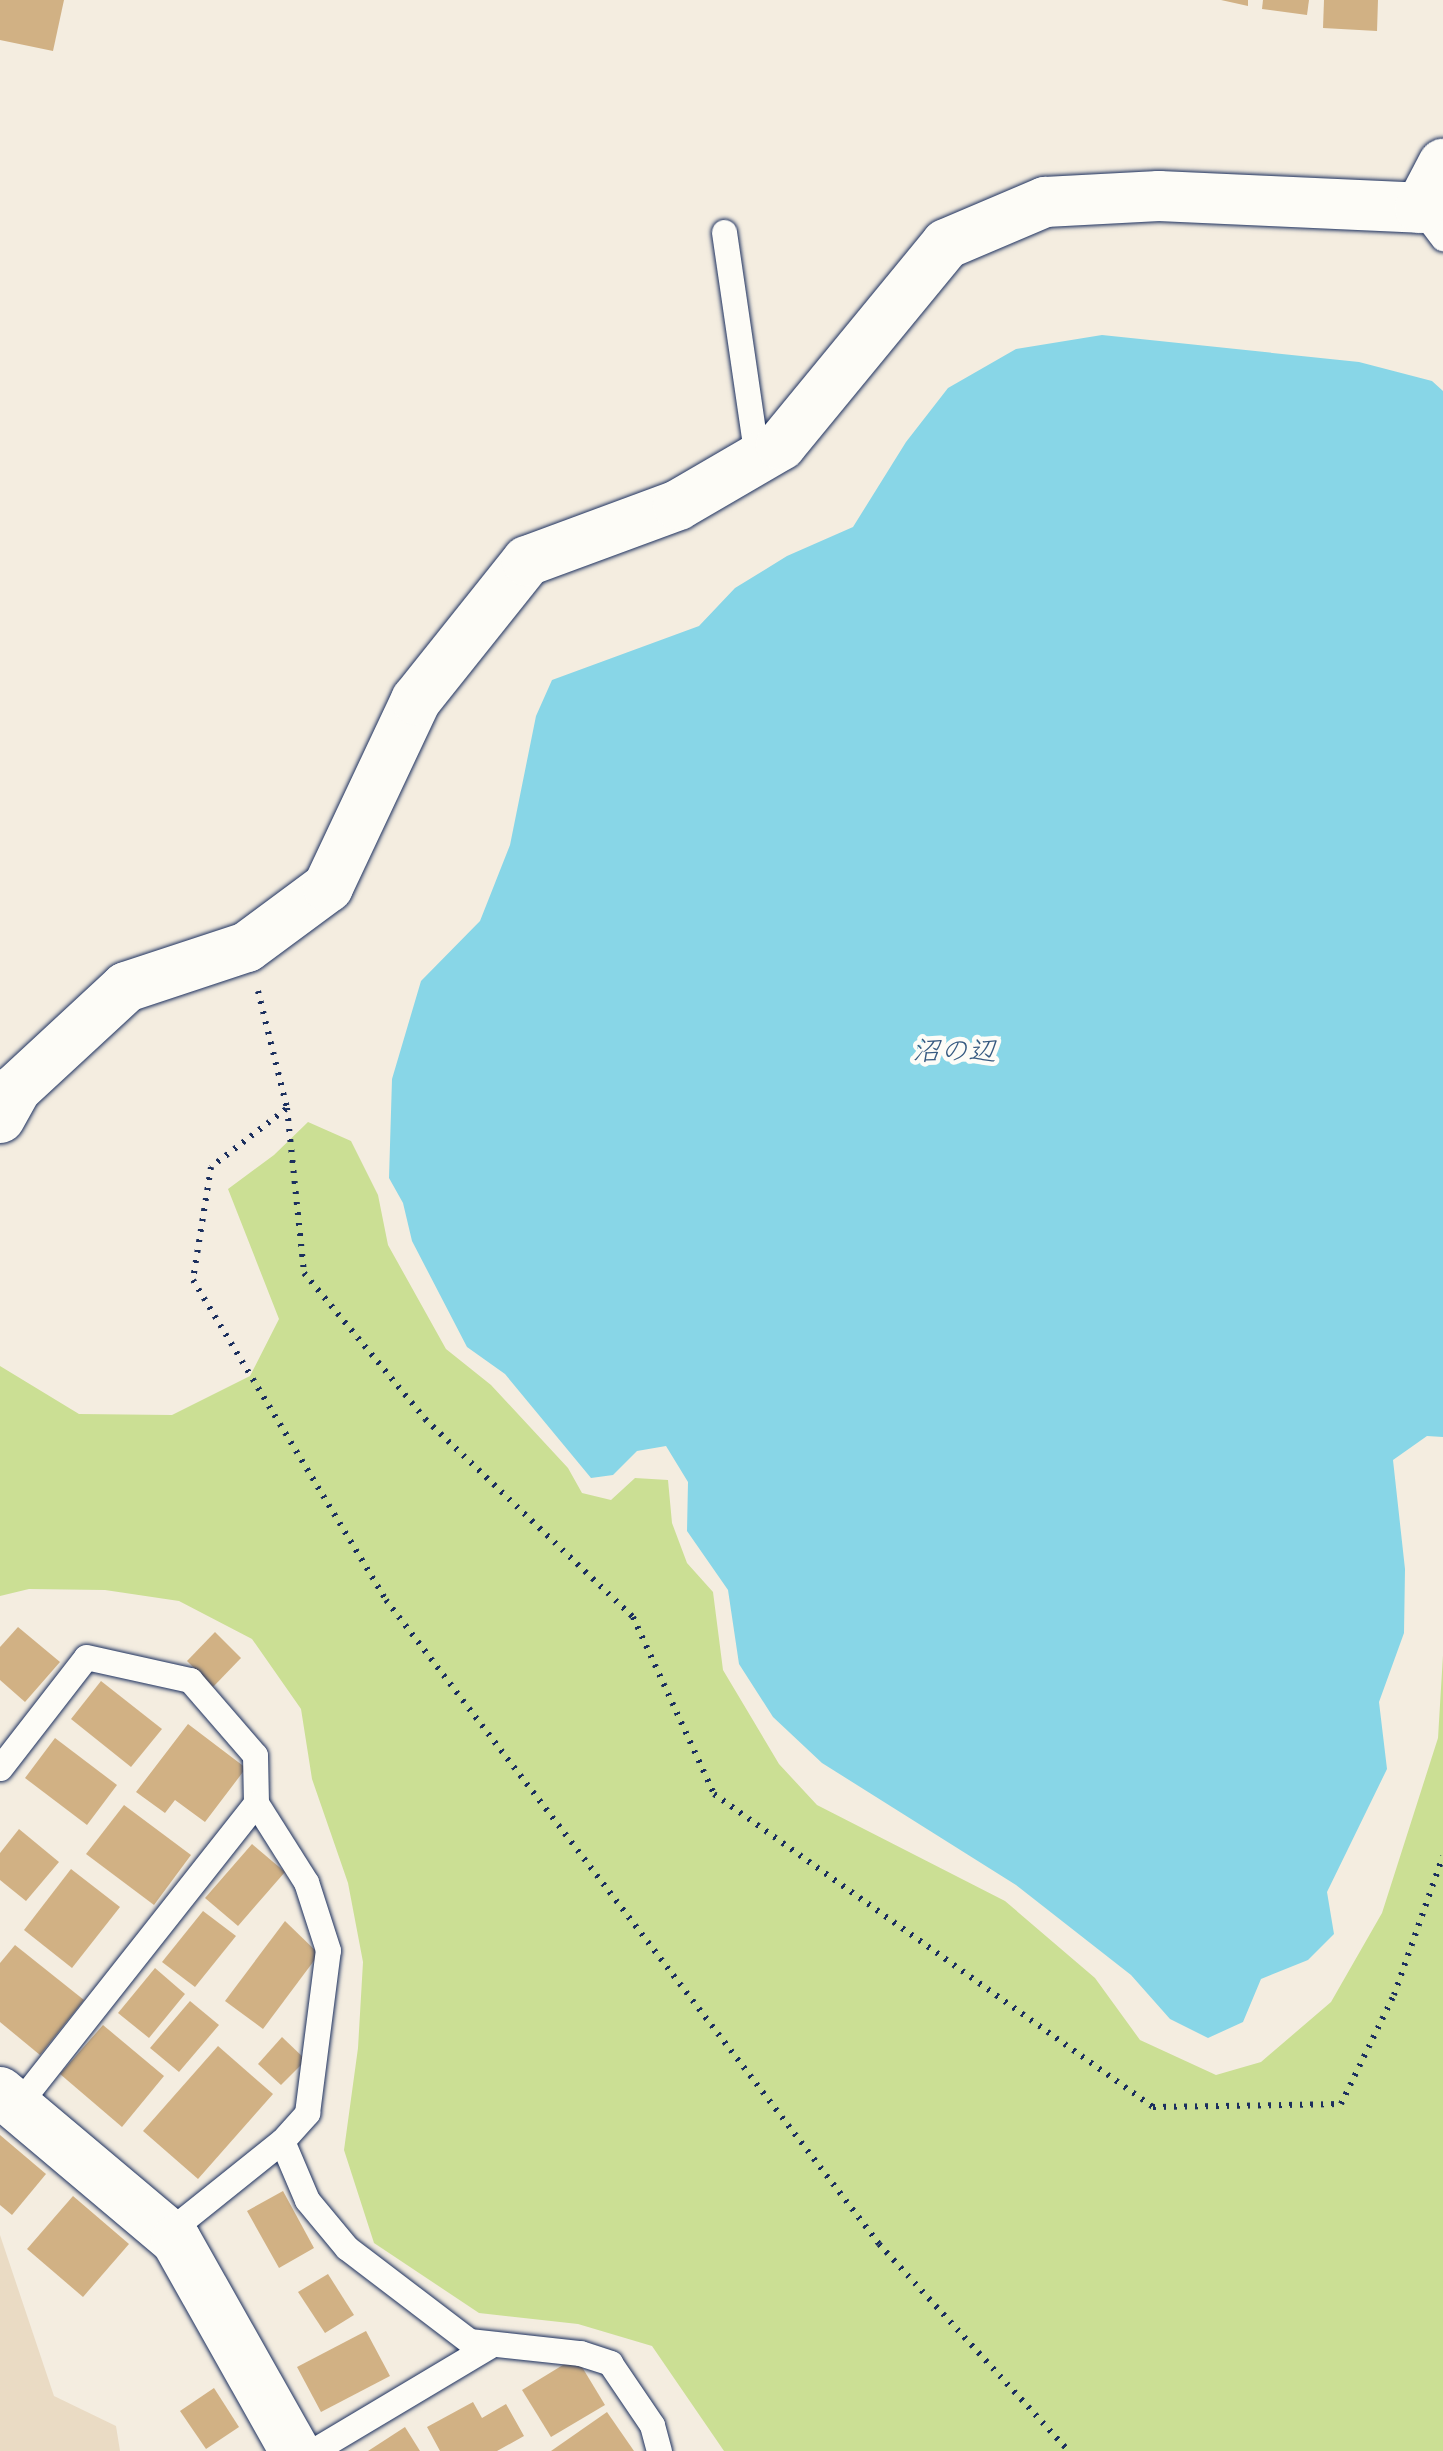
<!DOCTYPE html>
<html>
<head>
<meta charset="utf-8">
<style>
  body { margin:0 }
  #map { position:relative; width:1443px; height:2451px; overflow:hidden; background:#f4ede0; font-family:Pangolin,"Klee One",sans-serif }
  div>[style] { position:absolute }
  .built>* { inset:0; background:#eadbc4 }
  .green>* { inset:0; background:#cbdf94 }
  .water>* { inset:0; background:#88d6e7 }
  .building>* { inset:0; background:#d1b184 }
  .path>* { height:6px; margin-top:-3px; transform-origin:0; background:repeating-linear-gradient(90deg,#1b2f5e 0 2.5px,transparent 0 10.5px) }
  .roads { filter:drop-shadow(0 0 2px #1b2f5e) drop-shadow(0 0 2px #1b2f5e) }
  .lane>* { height:25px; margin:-12.5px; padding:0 12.5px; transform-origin:12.5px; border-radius:12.5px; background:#fdfcf7 }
  .street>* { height:50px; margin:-25px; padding:0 25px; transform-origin:25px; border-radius:25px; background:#fdfcf7 }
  span { translate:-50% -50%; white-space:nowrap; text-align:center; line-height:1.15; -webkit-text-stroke:9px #fdfcf7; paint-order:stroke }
  .water-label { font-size:28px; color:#365980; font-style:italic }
</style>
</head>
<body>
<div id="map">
  <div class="built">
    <i style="clip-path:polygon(0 2235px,54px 2396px,116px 2426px,120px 2451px,0 2451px)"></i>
  </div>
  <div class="green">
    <i style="clip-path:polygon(308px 1122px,351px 1141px,378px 1195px,388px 1245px,446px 1349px,491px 1385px,568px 1468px,582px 1493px,611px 1500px,635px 1478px,668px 1480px,672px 1523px,687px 1563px,713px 1592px,723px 1670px,779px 1764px,817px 1805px,1005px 1901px,1095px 1978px,1140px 2040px,1216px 2075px,1261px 2062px,1331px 2002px,1382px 1913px,1438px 1738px,1443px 1655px,1443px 2451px,724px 2451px,652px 2346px,578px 2324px,479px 2313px,374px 2243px,344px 2150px,358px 2048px,363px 1962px,348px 1883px,312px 1779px,301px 1709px,252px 1639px,179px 1601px,105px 1590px,29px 1589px,0 1596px,0 1366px,79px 1414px,172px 1415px,250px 1376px,279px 1319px,228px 1189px,274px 1155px)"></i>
  </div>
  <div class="water">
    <i style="clip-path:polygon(1102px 335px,1359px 362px,1432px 381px,1443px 391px,1443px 1437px,1427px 1436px,1393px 1460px,1405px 1569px,1404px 1633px,1379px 1702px,1387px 1769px,1327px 1892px,1334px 1934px,1308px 1960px,1261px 1979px,1243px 2022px,1208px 2038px,1170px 2019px,1131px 1975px,1016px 1885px,822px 1763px,773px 1717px,739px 1664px,728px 1590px,687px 1531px,688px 1482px,666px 1446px,637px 1451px,613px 1475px,591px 1478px,505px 1374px,467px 1347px,412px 1241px,403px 1203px,389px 1178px,392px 1079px,421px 981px,480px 921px,510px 845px,536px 716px,552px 680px,699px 626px,735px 588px,787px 556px,853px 527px,906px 442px,948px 388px,1016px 349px)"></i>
  </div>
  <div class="building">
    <i style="clip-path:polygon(0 0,64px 0,53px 51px,0 40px)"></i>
    <i style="clip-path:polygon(1221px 0,1248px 0,1248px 6px)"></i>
    <i style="clip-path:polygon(1263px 0,1309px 0,1307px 15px,1262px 9px)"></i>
    <i style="clip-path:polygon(1324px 0,1378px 0,1377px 31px,1323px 28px)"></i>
    <i style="clip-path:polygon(18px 1627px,60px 1662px,25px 1702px,0 1680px,0 1647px)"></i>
    <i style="clip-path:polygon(215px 1632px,241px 1658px,213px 1687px,187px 1661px)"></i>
    <i style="clip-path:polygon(101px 1681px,162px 1729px,131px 1767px,71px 1719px)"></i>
    <i style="clip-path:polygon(188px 1724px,246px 1768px,205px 1822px,175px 1800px,165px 1813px,136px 1792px)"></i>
    <i style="clip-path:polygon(55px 1738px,117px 1785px,87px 1825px,25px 1778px)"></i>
    <i style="clip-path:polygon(124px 1805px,191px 1855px,154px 1905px,86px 1854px)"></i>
    <i style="clip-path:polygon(19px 1829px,59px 1862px,26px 1901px,0 1880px,0 1853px)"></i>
    <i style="clip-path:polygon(252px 1844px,285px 1872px,238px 1926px,205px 1898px)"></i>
    <i style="clip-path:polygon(71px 1869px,120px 1907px,72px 1968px,24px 1930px)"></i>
    <i style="clip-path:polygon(203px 1911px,236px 1936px,195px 1987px,162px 1962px)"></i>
    <i style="clip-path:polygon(285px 1921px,319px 1954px,263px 2029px,225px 2001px)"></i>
    <i style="clip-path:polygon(15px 1945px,84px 2000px,40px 2055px,0 2022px,0 1963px)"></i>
    <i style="clip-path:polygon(155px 1968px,185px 1994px,149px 2038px,118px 2013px)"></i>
    <i style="clip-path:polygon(190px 2001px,219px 2025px,179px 2072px,150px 2048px)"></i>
    <i style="clip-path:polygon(103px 2025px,164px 2076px,122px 2127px,60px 2074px)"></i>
    <i style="clip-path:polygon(282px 2037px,306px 2060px,281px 2085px,258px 2064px)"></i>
    <i style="clip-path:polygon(218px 2046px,273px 2094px,198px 2179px,143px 2131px)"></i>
    <i style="clip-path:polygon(0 2135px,46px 2174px,12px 2215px,0 2205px)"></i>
    <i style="clip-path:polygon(283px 2191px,314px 2248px,279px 2268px,247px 2211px)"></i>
    <i style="clip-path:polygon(73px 2196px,129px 2244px,83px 2297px,27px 2249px)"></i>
    <i style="clip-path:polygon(328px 2274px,354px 2315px,325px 2333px,298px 2292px)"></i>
    <i style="clip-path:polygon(366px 2331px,390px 2376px,321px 2412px,297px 2367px)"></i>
    <i style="clip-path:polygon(576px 2357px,605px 2405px,551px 2437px,522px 2390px)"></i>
    <i style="clip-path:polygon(214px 2388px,239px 2427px,206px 2449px,180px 2411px)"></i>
    <i style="clip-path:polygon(473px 2402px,482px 2418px,506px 2404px,524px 2436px,497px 2451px,440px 2451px,427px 2427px)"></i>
    <i style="clip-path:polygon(607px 2412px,634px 2451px,551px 2451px)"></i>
    <i style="clip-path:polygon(405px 2427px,420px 2451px,368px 2451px)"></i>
  </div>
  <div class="path">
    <i style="left:258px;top:991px;width:121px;rotate:76.1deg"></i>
    <i style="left:287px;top:1108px;width:166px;rotate:84.1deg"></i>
    <i style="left:304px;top:1273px;width:190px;rotate:50.3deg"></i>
    <i style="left:425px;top:1419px;width:287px;rotate:43.6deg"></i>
    <i style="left:633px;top:1617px;width:195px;rotate:65.4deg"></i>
    <i style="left:714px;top:1794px;width:539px;rotate:35.49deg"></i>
    <i style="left:1153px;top:2107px;width:188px;rotate:-0.9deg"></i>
    <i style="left:1341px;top:2104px;width:121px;rotate:-64.1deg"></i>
    <i style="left:1394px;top:1995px;width:147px;rotate:-70.6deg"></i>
    <i style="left:286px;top:1109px;width:95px;rotate:142.3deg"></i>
    <i style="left:211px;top:1167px;width:114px;rotate:99.1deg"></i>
    <i style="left:193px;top:1280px;width:374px;rotate:58.9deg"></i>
    <i style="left:386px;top:1600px;width:811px;rotate:52.56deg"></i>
    <i style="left:879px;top:2244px;width:281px;rotate:47.5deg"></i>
  </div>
  <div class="roads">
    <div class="lane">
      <i style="left:1420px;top:208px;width:38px;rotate:53deg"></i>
      <i style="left:724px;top:232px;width:229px;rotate:81.7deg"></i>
      <i style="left:0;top:1768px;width:140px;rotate:-52.2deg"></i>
      <i style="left:86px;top:1657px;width:107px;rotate:12.5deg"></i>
      <i style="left:190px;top:1680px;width:99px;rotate:49.1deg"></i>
      <i style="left:255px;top:1755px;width:48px;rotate:88.8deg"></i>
      <i style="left:256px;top:1803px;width:386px;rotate:128.3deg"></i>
      <i style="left:282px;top:2141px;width:64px;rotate:67deg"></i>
      <i style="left:307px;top:2200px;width:62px;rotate:50.2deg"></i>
      <i style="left:347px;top:2248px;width:153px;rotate:37.3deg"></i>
      <i style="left:469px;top:2341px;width:112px;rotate:6.2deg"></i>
      <i style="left:580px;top:2353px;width:32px;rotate:18deg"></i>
      <i style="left:610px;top:2363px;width:75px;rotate:55.9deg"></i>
      <i style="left:652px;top:2425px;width:27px;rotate:75deg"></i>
      <i style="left:167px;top:2233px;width:147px;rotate:-38.7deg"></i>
      <i style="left:282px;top:2141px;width:38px;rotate:-48deg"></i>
      <i style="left:307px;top:2113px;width:164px;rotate:-82.7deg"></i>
      <i style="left:328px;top:1950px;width:71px;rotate:-107.9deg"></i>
      <i style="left:306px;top:1882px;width:93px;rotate:-122.3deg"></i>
      <i style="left:313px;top:2451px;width:205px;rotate:-30.8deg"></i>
    </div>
    <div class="street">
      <i style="left:0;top:1118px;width:33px;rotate:-61deg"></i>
      <i style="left:16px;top:1089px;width:150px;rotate:-42.8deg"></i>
      <i style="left:126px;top:987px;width:127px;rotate:-18.3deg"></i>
      <i style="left:247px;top:947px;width:101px;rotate:-36.5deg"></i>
      <i style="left:328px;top:887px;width:207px;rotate:-64.8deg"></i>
      <i style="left:416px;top:700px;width:178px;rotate:-51.4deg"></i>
      <i style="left:527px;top:561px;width:161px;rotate:-20.3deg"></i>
      <i style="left:678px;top:505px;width:119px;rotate:-30.2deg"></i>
      <i style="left:781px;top:445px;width:260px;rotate:-50.6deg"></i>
      <i style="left:946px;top:244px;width:108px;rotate:-23deg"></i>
      <i style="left:1045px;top:202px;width:114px;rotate:-3deg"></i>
      <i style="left:1159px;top:196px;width:261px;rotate:2.6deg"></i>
      <i style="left:1420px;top:208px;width:50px;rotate:-62.4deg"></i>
      <i style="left:0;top:2092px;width:230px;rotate:40.1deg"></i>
      <i style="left:176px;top:2240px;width:242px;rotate:60.6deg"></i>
    </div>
  </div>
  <div class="water-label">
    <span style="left:954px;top:1052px">沼の辺</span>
  </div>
</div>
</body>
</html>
